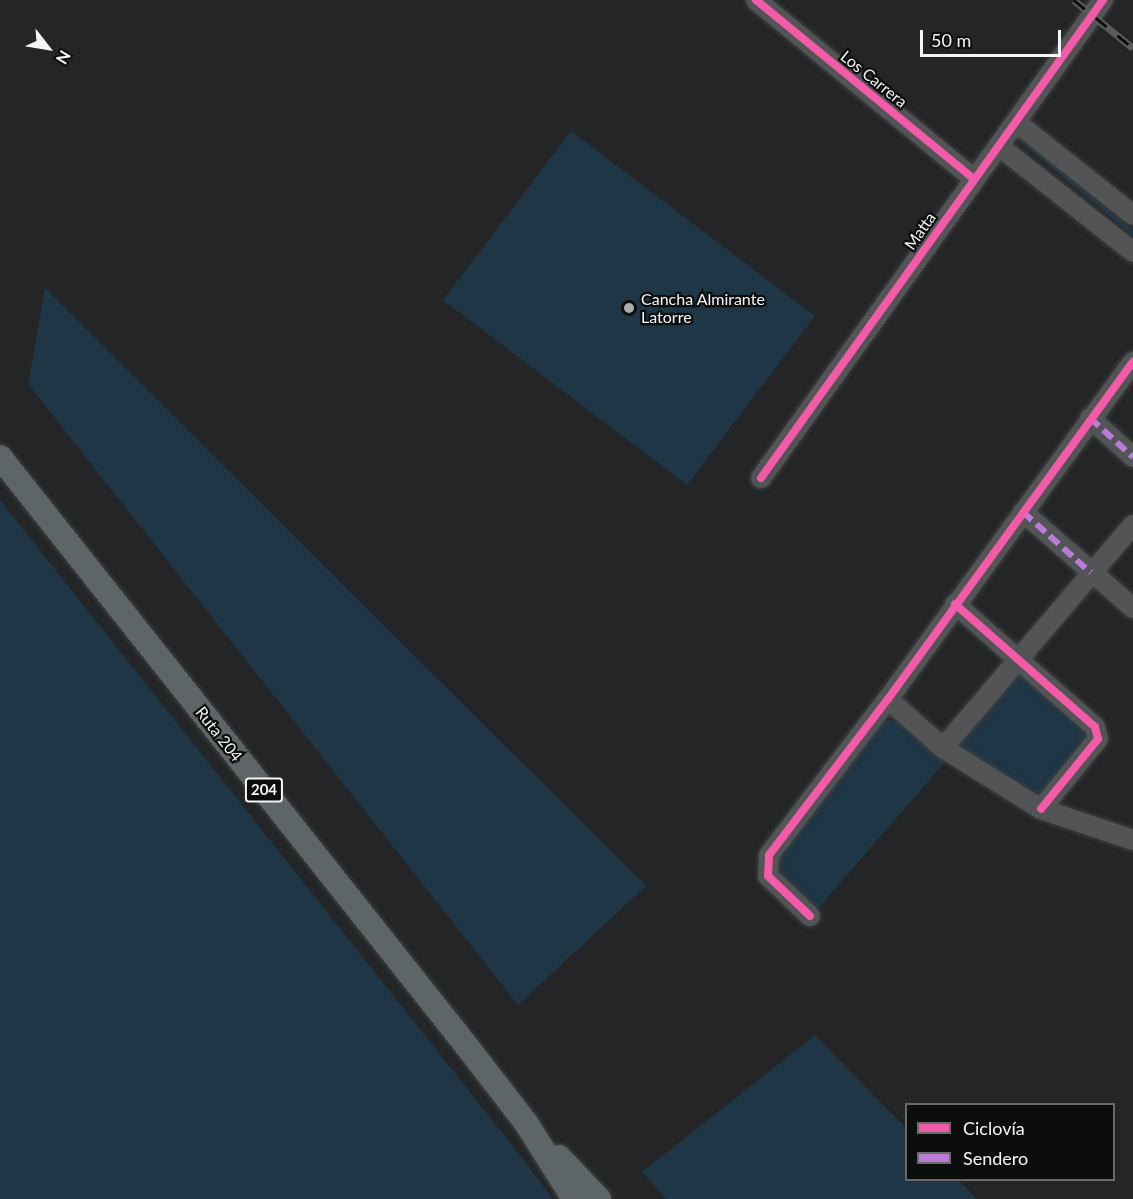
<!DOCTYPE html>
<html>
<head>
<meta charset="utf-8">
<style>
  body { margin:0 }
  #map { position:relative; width:1133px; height:1199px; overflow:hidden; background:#232526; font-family:Lato,sans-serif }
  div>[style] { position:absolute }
  .green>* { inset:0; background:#1e3645 }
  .roads { filter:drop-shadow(0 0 2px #3f4041) drop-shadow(0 0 2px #3f4041) }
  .minor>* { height:20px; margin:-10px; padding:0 10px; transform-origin:10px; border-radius:10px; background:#535455 }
  .major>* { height:24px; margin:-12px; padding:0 12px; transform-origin:12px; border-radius:12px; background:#5e6569 }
  .rail>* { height:7px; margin-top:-3.5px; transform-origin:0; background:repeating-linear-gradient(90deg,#0c0e0e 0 14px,#5a5b5c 0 28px); box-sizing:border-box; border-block:2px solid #5a5b5c }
  .quiet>* { height:6px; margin-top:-3px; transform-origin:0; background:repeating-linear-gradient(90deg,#bd7bd9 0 12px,transparent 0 18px) }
  .cycleway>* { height:8px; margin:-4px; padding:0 4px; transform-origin:4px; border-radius:4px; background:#f35aa7 }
  .dots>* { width:16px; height:16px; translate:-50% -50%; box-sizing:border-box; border:3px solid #0c0e0e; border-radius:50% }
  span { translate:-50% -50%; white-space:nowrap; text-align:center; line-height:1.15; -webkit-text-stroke:4.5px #0c0e0e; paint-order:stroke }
  .shield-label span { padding:2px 4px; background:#0c0e0e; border:2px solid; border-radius:4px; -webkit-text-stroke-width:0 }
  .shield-label { font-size:15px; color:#f3f5f6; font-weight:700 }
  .street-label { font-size:16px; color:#f3f5f6 }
  .poi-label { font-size:16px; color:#f3f5f6 }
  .left { translate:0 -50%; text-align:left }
  .legend { position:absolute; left:905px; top:1103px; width:210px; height:78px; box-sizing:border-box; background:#0c0e0e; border:2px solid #686a6b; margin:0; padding:8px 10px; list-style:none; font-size:18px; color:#f3f5f6 }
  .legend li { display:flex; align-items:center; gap:12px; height:30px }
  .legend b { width:30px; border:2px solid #686a6b }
  .north { position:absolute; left:18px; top:18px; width:60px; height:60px; -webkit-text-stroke:4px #0c0e0e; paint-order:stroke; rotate:121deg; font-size:16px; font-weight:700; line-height:24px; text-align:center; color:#f3f5f6 }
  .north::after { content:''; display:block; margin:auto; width:21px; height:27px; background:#f3f5f6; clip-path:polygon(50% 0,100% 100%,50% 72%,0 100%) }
  .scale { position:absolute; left:920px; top:30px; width:141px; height:27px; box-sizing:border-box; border:3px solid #f3f5f6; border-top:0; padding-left:8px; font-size:18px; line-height:21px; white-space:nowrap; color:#f3f5f6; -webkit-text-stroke:4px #0c0e0e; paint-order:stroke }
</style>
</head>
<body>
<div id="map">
  <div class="green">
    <i style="clip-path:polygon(571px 131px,815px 316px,687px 485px,443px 300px)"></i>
    <i style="clip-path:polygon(1019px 135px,1133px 230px,1133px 236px,1016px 138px)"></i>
    <i style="clip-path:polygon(45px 288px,646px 886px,518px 1005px,28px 384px)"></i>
    <i style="clip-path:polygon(0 500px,523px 1159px,553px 1199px,0 1199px)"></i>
    <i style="clip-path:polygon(1019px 672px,1094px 736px,1043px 798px,1024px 789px,965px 754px,961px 744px,963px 737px)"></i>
    <i style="clip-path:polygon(897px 719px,945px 762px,816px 911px,778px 875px,777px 860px,879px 722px)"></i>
    <i style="clip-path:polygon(815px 1035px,906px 1128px,906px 1180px,958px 1180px,977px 1199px,666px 1199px,642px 1172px)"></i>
  </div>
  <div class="roads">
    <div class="minor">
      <i style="left:756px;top:0;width:282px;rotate:39.4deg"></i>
      <i style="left:1016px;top:122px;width:149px;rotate:38.5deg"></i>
      <i style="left:999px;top:146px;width:171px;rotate:38.3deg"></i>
      <i style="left:1090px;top:418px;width:58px;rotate:42.2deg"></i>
      <i style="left:761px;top:478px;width:588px;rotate:-54.42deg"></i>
      <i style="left:1023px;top:512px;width:146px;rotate:41.1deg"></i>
      <i style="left:955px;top:604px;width:186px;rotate:41.3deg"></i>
      <i style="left:1095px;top:727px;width:12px;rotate:76deg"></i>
      <i style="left:1098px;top:739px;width:90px;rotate:129.2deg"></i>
      <i style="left:888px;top:699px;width:74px;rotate:41.7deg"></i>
      <i style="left:943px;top:748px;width:115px;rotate:31.9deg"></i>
      <i style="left:1041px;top:809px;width:97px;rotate:18.6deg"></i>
      <i style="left:943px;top:748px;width:293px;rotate:-49.6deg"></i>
      <i style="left:810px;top:916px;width:58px;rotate:-136.4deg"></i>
      <i style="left:768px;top:876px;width:21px;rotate:-87deg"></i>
      <i style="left:769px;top:855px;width:196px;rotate:-52.7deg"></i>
      <i style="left:888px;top:699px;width:417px;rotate:-54deg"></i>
    </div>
    <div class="major">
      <i style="left:0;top:457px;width:755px;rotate:51.61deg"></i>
      <i style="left:469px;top:1049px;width:93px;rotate:52.4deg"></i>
      <i style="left:526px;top:1123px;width:90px;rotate:57.7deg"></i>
      <i style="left:559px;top:1157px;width:58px;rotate:46.4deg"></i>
    </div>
  </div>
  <div class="rail">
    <i style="left:1074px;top:0;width:76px;rotate:39.1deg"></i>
  </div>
  <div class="quiet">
    <i style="left:1090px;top:418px;width:58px;rotate:42.2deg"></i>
    <i style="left:1023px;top:512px;width:91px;rotate:41.9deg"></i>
  </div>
  <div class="cycleway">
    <i style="left:756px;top:0;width:282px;rotate:39.4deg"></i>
    <i style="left:761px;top:478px;width:588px;rotate:-54.42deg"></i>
    <i style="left:955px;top:604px;width:186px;rotate:41.3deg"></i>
    <i style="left:1095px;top:727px;width:12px;rotate:76deg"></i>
    <i style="left:1098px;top:739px;width:90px;rotate:129.2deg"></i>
    <i style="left:810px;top:916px;width:58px;rotate:-136.4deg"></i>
    <i style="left:768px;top:876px;width:21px;rotate:-87deg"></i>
    <i style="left:769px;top:855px;width:196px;rotate:-52.7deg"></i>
    <i style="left:888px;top:699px;width:417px;rotate:-54deg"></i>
  </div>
  <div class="dots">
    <i style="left:629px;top:308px;background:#aaacad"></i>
  </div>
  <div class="shield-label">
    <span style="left:264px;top:790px">204</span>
  </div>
  <div class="street-label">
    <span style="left:874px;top:79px;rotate:39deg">Los Carrera</span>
    <span style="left:920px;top:231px;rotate:-55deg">Matta</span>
    <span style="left:219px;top:734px;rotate:52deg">Ruta 204</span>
  </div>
  <div class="poi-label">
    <span class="left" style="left:641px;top:308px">Cancha Almirante<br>Latorre</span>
  </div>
  <ul class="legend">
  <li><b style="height:8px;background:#f35aa7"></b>Ciclovía</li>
  <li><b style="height:8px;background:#bd7bd9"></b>Sendero</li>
  </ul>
  <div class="north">N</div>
  <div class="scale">50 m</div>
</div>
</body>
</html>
